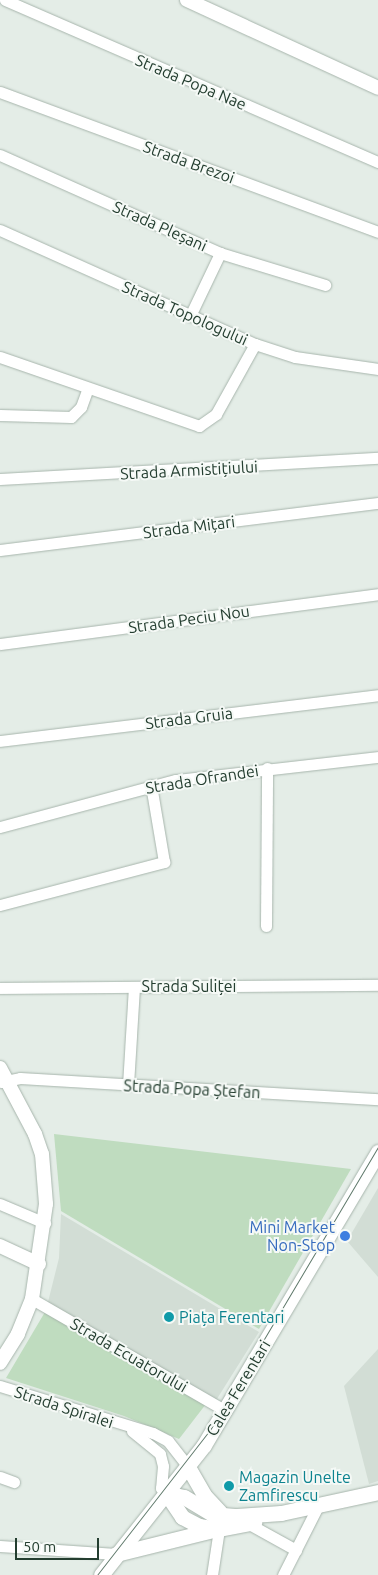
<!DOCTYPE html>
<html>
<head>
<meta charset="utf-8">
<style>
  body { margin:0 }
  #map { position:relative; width:378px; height:1575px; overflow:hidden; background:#e4ede7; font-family:Ubuntu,sans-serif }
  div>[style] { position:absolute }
  .built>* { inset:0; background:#d2ddd5 }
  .green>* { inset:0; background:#bfdcbf }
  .roads { filter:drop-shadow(0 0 1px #a7b5ac) drop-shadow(0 0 1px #a7b5ac) }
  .minor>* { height:11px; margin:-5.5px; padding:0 5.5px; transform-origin:5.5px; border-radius:5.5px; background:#fff }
  .tertiary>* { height:14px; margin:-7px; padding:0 7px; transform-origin:7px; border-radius:7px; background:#fff }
  .secondary>* { height:15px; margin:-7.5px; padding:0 7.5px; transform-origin:7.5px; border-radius:7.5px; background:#fff }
  .tram>* { height:1px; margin:-0.5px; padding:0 0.5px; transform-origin:0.5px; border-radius:0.5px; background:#5f796b }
  .dots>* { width:14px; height:14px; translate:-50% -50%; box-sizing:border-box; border:2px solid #f5f9f6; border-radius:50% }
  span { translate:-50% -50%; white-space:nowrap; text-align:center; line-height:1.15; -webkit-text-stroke:4px #f5f9f6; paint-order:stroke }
  .street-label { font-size:16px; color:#243e30 }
  .shop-label { font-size:16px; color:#366cbe }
  .right { translate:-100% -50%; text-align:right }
  .culture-label { font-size:16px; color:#0d838f }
  .left { translate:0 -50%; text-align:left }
  .scale { position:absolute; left:15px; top:1538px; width:84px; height:22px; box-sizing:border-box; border:2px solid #243e30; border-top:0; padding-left:6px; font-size:15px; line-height:18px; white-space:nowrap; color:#243e30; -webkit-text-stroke:4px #f5f9f6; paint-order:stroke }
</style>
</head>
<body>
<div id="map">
  <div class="built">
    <i style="clip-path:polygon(378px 1188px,378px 1277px,347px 1241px)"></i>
    <i style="clip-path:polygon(61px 1214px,259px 1332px,215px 1402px,47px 1306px,59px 1258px)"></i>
    <i style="clip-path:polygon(378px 1349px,378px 1481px,369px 1484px,344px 1386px)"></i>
  </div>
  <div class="green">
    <i style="clip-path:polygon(54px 1134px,351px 1169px,259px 1329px,61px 1211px)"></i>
    <i style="clip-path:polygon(45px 1312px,206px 1404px,179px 1439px,124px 1416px,6px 1378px)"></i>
  </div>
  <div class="roads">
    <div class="minor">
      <i style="left:5px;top:0;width:407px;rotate:23.5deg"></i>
      <i style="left:0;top:92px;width:403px;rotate:20.3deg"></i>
      <i style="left:0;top:155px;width:241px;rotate:24deg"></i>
      <i style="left:220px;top:253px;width:110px;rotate:16.9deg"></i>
      <i style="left:0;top:230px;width:279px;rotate:24.1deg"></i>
      <i style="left:255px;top:344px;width:42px;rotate:18deg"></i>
      <i style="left:295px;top:357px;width:84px;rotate:8.2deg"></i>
      <i style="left:190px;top:316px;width:70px;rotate:-64.5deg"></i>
      <i style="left:0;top:357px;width:211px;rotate:19.1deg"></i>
      <i style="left:199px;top:426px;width:21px;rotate:-35deg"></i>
      <i style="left:216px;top:414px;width:80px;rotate:-60.9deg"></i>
      <i style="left:0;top:415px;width:71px;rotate:1.6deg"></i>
      <i style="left:71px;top:417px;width:14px;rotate:-45deg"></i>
      <i style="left:81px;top:407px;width:20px;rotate:-70deg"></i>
      <i style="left:0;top:479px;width:379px;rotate:-3.2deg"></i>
      <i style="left:0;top:550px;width:381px;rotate:-7.1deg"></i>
      <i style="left:0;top:644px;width:381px;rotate:-7.5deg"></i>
      <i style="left:0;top:741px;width:381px;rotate:-6.9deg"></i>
      <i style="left:0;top:827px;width:182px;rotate:-15deg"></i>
      <i style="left:176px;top:780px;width:203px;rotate:-6.5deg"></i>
      <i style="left:0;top:905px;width:170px;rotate:-14.7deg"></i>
      <i style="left:164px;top:862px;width:78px;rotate:-99.6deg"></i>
      <i style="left:266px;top:926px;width:158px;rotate:-89.6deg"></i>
      <i style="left:0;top:988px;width:378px;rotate:-0.5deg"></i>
      <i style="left:1px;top:1082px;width:19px;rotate:-12deg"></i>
      <i style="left:20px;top:1078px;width:359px;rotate:3.4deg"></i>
      <i style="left:128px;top:1085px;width:98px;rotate:-86.5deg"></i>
      <i style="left:0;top:1204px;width:49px;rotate:22.9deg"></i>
      <i style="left:32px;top:1299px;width:224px;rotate:30deg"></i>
      <i style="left:0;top:1386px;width:160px;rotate:17.1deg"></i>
      <i style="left:153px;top:1433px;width:17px;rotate:28deg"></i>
      <i style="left:168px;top:1441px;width:33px;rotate:52deg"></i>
      <i style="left:132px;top:1431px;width:36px;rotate:39deg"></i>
      <i style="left:160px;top:1454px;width:12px;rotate:76deg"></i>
      <i style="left:163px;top:1466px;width:22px;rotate:95deg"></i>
      <i style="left:161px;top:1488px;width:7px;rotate:45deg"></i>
      <i style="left:0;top:1477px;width:15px;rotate:20deg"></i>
      <i style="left:249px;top:1524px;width:54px;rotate:29deg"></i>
      <i style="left:0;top:1546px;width:116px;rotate:3.9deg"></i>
      <i style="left:212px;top:1575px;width:47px;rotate:-81.3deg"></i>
      <i style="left:283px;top:1575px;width:77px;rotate:-63.1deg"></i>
    </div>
    <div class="tertiary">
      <i style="left:187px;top:0;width:210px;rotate:24.7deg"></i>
      <i style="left:0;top:1068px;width:75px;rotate:62.1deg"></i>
      <i style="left:35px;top:1134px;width:21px;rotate:71deg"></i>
      <i style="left:42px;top:1154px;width:50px;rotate:85.4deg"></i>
      <i style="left:46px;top:1204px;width:96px;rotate:98.4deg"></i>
      <i style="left:32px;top:1299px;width:38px;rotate:112deg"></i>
      <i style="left:18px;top:1334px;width:34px;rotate:122deg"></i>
      <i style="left:0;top:1246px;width:43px;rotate:24.8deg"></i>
    </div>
    <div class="secondary">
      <i style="left:188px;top:1467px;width:32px;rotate:60deg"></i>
      <i style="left:204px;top:1495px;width:23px;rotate:47deg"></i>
      <i style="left:166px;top:1493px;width:18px;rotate:13deg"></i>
      <i style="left:184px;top:1497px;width:33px;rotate:31deg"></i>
      <i style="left:212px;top:1514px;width:25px;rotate:5deg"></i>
      <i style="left:237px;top:1516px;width:44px;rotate:-3.9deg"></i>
      <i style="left:281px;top:1513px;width:99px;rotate:-12.2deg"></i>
      <i style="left:166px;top:1493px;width:29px;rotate:56deg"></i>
      <i style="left:182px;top:1517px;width:19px;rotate:28deg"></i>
      <i style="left:199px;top:1526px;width:20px;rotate:9deg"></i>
      <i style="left:219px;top:1529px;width:36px;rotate:-11deg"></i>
      <i style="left:116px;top:1554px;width:100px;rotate:-13.9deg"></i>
      <i style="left:101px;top:1575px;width:166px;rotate:-51.6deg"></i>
      <i style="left:204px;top:1445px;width:341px;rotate:-59.3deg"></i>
    </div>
  </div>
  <div class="tram">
    <i style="left:97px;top:1575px;width:184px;rotate:-52.1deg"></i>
    <i style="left:210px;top:1430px;width:329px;rotate:-59.3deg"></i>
  </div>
  <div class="dots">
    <i style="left:345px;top:1236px;background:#3f7fe0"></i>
    <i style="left:169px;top:1317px;background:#0f9aa8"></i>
    <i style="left:229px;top:1486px;background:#0f9aa8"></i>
  </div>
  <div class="street-label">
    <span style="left:191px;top:82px;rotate:23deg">Strada Popa Nae</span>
    <span style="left:189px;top:162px;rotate:20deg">Strada Brezoi</span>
    <span style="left:160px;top:226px;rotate:24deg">Strada Pleșani</span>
    <span style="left:185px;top:313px;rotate:24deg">Strada Topologului</span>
    <span style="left:189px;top:470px;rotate:-3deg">Strada Armistițiului</span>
    <span style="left:189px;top:527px;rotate:-7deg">Strada Mițari</span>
    <span style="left:189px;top:619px;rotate:-8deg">Strada Peciu Nou</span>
    <span style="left:189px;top:718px;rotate:-7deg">Strada Gruia</span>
    <span style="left:202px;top:779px;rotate:-9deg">Strada Ofrandei</span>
    <span style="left:189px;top:986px">Strada Suliței</span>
    <span style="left:192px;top:1089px;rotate:3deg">Strada Popa Ștefan</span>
    <span style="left:129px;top:1355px;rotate:30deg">Strada Ecuatorului</span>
    <span style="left:238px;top:1388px;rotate:-59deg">Calea Ferentari</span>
    <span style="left:64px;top:1407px;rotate:18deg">Strada Spiralei</span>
  </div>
  <div class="shop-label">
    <span class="right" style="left:335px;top:1236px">Mini Market<br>Non-Stop</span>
  </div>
  <div class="culture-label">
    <span class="left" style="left:179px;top:1317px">Piața Ferentari</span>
    <span class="left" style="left:239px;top:1486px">Magazin Unelte<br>Zamfirescu</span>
  </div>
  <div class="scale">50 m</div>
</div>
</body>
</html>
